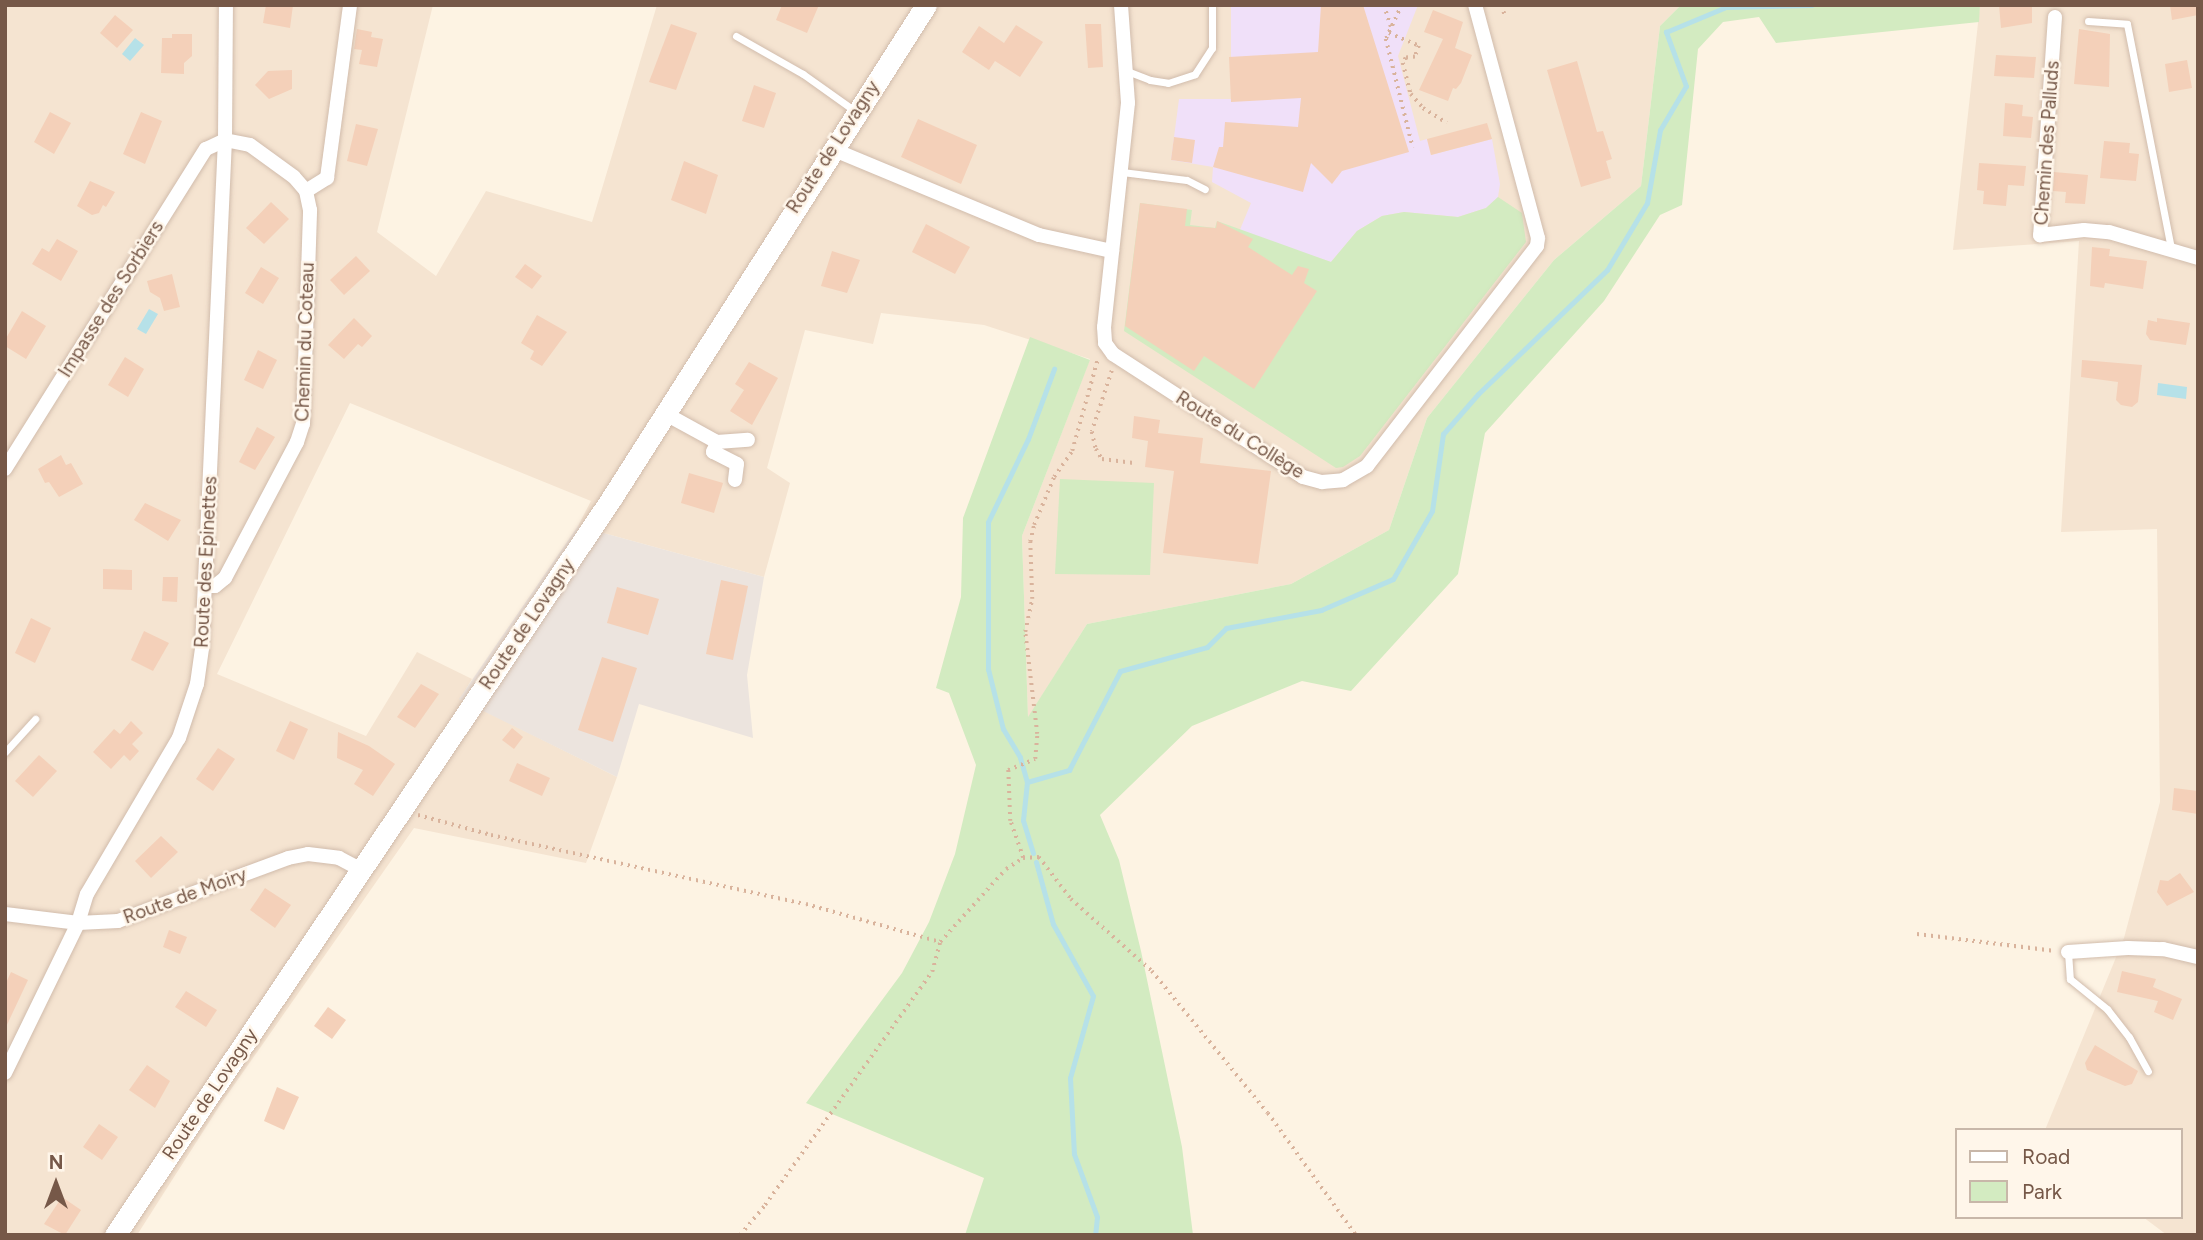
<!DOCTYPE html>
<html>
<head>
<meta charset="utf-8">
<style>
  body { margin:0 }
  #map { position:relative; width:2203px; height:1240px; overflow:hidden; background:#fdf3e3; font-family:Figtree,sans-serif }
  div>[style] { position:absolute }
  .residential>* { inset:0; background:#f5e4d1 }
  .industrial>* { inset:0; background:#ece4de }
  .education>* { inset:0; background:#f0e0f9 }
  .green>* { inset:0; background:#d3ebc1 }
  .water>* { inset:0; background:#b6e1e8 }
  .stream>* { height:5px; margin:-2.5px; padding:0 2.5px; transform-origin:2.5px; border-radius:2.5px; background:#b6e1e8 }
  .building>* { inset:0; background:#f4d0b9 }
  .path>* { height:3.5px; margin-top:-1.75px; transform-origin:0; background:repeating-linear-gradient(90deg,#d9b39c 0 2px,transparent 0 7px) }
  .roads { filter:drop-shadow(0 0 2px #d1bcac) drop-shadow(0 0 2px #d1bcac) }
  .lane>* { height:7px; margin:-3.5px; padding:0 3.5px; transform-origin:3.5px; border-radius:3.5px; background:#fff }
  .street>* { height:14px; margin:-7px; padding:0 7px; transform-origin:7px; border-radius:7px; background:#fff }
  .secondary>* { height:21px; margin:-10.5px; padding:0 10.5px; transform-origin:10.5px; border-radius:10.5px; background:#fff }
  span { translate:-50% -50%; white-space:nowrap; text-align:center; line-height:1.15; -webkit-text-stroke:5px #fff6ea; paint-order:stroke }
  .street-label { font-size:19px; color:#765848 }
  .frame { position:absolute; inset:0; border:7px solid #765848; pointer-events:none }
  .legend { position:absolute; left:1955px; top:1128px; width:228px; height:91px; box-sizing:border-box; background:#fff6ea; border:2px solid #c8b7a9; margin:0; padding:9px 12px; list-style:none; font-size:21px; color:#765848 }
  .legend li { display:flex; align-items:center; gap:14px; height:35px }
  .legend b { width:35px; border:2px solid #c8b7a9 }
  .north { position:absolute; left:21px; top:1149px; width:70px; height:70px; -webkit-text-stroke:5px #fff6ea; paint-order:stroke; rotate:0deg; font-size:19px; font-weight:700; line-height:28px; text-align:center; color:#765848 }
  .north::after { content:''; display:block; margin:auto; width:24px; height:32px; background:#765848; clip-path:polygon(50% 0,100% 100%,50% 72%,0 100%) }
</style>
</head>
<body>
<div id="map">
  <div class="residential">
    <i style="clip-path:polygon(5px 5px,433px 5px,377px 232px,436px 276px,486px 191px,592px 222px,657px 5px,1681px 5px,1660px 26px,1641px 186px,1554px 260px,1427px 418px,1389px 530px,1291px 584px,1087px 624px,1028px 718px,1022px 536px,1090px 359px,984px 325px,881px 313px,873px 344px,805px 330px,767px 468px,790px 483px,764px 577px,578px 526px,591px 501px,350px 403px,217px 674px,366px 736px,417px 652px,472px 679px,460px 699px,617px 777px,586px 863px,414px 828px,220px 1105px,137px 1235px,5px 1235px)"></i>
    <i style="clip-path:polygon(1980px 5px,2198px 5px,2198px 1235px,2167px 1235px,2143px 1217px,2180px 1217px,2180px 1130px,2045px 1130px,2124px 938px,2160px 802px,2157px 529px,2061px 532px,2079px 241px,1953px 250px)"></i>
  </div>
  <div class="industrial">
    <i style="clip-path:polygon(578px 526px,764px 577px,747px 675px,753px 738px,639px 704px,617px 777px,459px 699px)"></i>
  </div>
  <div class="education">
    <i style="clip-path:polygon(1231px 5px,1418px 5px,1398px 56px,1420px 141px,1427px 139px,1431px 155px,1492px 139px,1500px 184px,1498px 197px,1486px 208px,1458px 217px,1404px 212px,1382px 216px,1357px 231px,1331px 262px,1239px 232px,1251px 203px,1212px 182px,1213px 167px,1171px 160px,1179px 99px,1231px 99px)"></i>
  </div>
  <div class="green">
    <i style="clip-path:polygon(1681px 5px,1980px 5px,1979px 22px,1776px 43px,1759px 17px,1723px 22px,1698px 49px,1682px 205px,1660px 215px,1604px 301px,1485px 433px,1458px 574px,1351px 691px,1302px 681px,1192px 726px,1100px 815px,1119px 860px,1141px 951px,1182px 1147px,1193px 1235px,965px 1235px,984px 1178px,806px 1103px,902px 973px,929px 922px,955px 854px,976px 765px,949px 693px,936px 688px,961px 597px,963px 518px,1030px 337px,1090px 360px,1022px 536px,1028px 717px,1087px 624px,1291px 584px,1389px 530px,1427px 418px,1554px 260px,1641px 186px,1660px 26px)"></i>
    <i style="clip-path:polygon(1498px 197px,1522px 213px,1526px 242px,1360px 456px,1343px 467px,1336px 468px,1124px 331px,1140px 203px,1192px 210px,1190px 225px,1215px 228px,1217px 221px,1331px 262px,1357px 231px,1382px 216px,1404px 212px,1458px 217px,1486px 208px)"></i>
    <i style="clip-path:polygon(1060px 479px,1154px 483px,1150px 575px,1055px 574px)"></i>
  </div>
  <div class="water">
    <i style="clip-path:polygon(135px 38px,144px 45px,130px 61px,122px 54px)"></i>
    <i style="clip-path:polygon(149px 309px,158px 314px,146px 334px,137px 329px)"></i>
    <i style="clip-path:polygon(2158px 383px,2187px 387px,2186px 399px,2157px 395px)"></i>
  </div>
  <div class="stream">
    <i style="left:1027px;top:782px;width:44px;rotate:-15.9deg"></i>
    <i style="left:1069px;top:770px;width:111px;rotate:-62.7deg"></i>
    <i style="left:1120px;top:671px;width:90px;rotate:-15.4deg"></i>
    <i style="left:1207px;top:647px;width:27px;rotate:-45deg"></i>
    <i style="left:1226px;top:628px;width:97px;rotate:-10.7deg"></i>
    <i style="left:1321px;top:610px;width:78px;rotate:-23.3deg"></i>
    <i style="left:1393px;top:579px;width:78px;rotate:-60.2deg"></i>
    <i style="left:1432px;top:511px;width:78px;rotate:-81.9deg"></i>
    <i style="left:1443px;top:434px;width:53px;rotate:-48.8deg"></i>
    <i style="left:1478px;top:394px;width:179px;rotate:-43.9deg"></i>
    <i style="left:1607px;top:270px;width:78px;rotate:-59.2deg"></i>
    <i style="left:1647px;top:203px;width:74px;rotate:-79.9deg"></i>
    <i style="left:1660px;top:130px;width:51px;rotate:-59.4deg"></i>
    <i style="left:1686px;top:86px;width:58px;rotate:-110.3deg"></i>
    <i style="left:1666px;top:32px;width:65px;rotate:-22.6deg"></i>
    <i style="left:1726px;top:7px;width:86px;rotate:-1.3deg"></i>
    <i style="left:1033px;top:853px;width:34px;rotate:-107deg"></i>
    <i style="left:1023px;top:820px;width:38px;rotate:-84deg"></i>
    <i style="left:1027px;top:782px;width:26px;rotate:-106deg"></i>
    <i style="left:1020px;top:757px;width:33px;rotate:-121deg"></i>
    <i style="left:1003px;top:729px;width:62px;rotate:-104deg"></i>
    <i style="left:988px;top:669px;width:147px;rotate:-90deg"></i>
    <i style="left:988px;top:522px;width:92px;rotate:-64.3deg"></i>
    <i style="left:1028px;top:439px;width:75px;rotate:-69.6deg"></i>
    <i style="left:1036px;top:862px;width:64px;rotate:74.7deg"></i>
    <i style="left:1053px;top:924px;width:82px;rotate:60.9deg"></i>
    <i style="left:1093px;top:996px;width:85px;rotate:105.7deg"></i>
    <i style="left:1070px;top:1078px;width:76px;rotate:87deg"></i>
    <i style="left:1074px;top:1154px;width:67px;rotate:69.9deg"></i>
    <i style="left:1097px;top:1217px;width:18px;rotate:96deg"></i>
  </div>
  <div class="building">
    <i style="clip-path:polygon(266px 5px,293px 5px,290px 28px,263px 23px)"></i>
    <i style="clip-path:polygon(782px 5px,819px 5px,807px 33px,776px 20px)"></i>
    <i style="clip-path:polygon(1321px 5px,1363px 5px,1409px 152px,1342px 171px,1332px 184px,1311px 163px,1303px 192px,1213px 167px,1219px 147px,1223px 147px,1225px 122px,1298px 127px,1301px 98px,1231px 102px,1229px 57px,1318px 52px)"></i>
    <i style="clip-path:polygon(1999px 5px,2032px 5px,2032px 23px,2001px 28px)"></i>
    <i style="clip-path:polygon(2170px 5px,2198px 5px,2198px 15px,2172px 20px)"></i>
    <i style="clip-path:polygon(1433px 10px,1463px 22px,1455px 48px,1472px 55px,1461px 83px,1456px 89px,1453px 88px,1448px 101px,1419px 90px,1443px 39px,1424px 32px)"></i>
    <i style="clip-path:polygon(115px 15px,133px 30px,117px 48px,100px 33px)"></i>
    <i style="clip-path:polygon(671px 24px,697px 33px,676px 90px,649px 82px)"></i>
    <i style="clip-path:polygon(1085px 24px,1101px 24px,1103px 67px,1088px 68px)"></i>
    <i style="clip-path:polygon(1016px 25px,1043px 42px,1020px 77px,995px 61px,989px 70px,962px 52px,979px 26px,1004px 43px)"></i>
    <i style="clip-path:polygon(357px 29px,372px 32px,371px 37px,383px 39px,377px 67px,359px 64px,362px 50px,354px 49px)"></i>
    <i style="clip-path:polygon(2079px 29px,2110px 34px,2109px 87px,2074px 84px)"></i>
    <i style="clip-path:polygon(172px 34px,192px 34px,192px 56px,184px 63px,184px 74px,161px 73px,162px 38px,172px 38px)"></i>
    <i style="clip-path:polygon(1996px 55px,2036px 57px,2034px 78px,1994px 76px)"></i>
    <i style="clip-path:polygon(2187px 60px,2192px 88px,2169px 92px,2165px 64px)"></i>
    <i style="clip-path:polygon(1577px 61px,1597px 132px,1603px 131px,1612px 159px,1606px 161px,1611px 178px,1581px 187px,1547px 70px)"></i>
    <i style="clip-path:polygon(292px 70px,292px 89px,269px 99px,255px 85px,268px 71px)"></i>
    <i style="clip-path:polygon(754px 85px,776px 93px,764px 128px,742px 121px)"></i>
    <i style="clip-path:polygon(2005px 103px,2023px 105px,2022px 116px,2033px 117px,2031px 138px,2003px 136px)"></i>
    <i style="clip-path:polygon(50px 112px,71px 123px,54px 154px,34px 142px)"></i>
    <i style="clip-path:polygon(141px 112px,162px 121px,145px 164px,123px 154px)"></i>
    <i style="clip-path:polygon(918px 119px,977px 145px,961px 184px,901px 157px)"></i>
    <i style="clip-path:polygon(1487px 123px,1492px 139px,1431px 155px,1427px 139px)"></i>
    <i style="clip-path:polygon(356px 124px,378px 129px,367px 166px,347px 161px)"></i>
    <i style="clip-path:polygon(1174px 137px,1195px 140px,1192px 163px,1171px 160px)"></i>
    <i style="clip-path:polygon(2104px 141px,2130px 143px,2129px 153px,2139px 154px,2136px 181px,2100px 178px)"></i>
    <i style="clip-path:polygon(684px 161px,718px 175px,706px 214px,671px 200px)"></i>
    <i style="clip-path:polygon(1979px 163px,2026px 166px,2024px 186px,2008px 185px,2006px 206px,1983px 204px,1984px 191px,1977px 190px)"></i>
    <i style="clip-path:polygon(2054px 172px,2088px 175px,2085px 204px,2065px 203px,2066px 192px,2053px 191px)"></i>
    <i style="clip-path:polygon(90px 181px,115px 192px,106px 207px,103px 205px,99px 213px,92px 215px,77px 206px)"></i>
    <i style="clip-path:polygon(271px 202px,289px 219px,264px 244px,246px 228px)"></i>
    <i style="clip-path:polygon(1140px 203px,1187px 209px,1185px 226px,1216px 228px,1217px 221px,1253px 239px,1248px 247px,1292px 275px,1298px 266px,1309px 269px,1304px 283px,1317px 291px,1254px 389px,1204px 356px,1194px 371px,1125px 326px)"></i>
    <i style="clip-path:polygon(926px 224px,970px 247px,955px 274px,912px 252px)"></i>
    <i style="clip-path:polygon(57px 239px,78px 251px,61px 281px,32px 264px,42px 248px,49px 252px)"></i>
    <i style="clip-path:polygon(2092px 247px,2110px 249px,2109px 256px,2147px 261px,2143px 289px,2105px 283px,2104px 288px,2090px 286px)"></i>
    <i style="clip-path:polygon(832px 251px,860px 260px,847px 293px,821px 286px)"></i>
    <i style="clip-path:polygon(356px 256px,370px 271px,344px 295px,330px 280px)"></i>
    <i style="clip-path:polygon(525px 264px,542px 276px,532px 289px,515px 277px)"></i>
    <i style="clip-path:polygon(261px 267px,279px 278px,263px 304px,245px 293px)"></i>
    <i style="clip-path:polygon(172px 274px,180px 307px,164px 311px,160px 298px,150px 292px,147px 281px)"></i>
    <i style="clip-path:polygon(22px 311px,46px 326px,26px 359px,5px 346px,5px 340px)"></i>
    <i style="clip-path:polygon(537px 315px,567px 332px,542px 366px,530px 359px,534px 351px,521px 343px)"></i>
    <i style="clip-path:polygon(354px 318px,372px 336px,362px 347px,358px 344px,344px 359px,328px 345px)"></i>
    <i style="clip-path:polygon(2157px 318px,2190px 323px,2186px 345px,2150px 340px,2146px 334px,2148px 320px,2157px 322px)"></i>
    <i style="clip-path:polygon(258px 350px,277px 360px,263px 389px,244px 380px)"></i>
    <i style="clip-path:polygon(125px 357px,144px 369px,128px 397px,108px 385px)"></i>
    <i style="clip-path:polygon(2082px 360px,2142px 365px,2138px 402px,2132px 407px,2121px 405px,2116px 400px,2118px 382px,2081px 377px)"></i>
    <i style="clip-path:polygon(749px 362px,778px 378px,752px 425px,730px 411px,744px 390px,735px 384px)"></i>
    <i style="clip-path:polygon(1134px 416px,1160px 420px,1158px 433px,1203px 438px,1200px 463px,1271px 471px,1258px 564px,1163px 553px,1174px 471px,1145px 467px,1148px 441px,1132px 438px)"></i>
    <i style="clip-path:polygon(257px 427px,275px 437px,255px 470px,239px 462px)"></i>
    <i style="clip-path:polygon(61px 455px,66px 465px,71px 463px,83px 484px,59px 497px,49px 482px,45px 483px,38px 469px)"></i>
    <i style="clip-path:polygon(689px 473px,723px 483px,714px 513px,681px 503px)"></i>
    <i style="clip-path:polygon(145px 503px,181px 520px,168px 541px,134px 520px)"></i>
    <i style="clip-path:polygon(103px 569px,132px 570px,132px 590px,103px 589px)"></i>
    <i style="clip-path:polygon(163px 577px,178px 577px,177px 602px,162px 601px)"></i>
    <i style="clip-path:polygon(721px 580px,748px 586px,733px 660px,706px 654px)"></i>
    <i style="clip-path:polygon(617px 587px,659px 599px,648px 635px,607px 623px)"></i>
    <i style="clip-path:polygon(31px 618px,51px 628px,35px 663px,15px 653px)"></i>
    <i style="clip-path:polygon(144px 631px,169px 643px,153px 671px,131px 660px)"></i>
    <i style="clip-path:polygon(602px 657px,637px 668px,613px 742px,578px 730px)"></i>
    <i style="clip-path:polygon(421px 684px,439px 694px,415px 728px,397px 717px)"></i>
    <i style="clip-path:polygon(131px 721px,143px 733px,132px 744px,139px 751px,130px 761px,124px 755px,111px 769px,93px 752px,114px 729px,120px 734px)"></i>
    <i style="clip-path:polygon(290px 721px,308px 729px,294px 760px,276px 751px)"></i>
    <i style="clip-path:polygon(512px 728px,523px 737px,514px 749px,502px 740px)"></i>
    <i style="clip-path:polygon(338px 732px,369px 746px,395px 764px,373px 796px,354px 784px,363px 770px,337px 758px)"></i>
    <i style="clip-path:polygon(218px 748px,235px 759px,213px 791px,196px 779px)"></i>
    <i style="clip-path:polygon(39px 755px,57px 771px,33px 797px,15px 781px)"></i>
    <i style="clip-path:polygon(517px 763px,550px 778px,542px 796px,509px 781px)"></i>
    <i style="clip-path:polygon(2174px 788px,2198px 791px,2198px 814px,2172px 810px)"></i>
    <i style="clip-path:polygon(161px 836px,178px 852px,151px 878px,135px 861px)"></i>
    <i style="clip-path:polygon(2180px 873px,2194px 892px,2167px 906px,2157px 892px,2160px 880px,2168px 881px)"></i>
    <i style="clip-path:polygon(265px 888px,291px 905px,275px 928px,250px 910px)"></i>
    <i style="clip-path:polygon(169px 930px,187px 937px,180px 954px,163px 947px)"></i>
    <i style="clip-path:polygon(2122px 971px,2156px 979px,2153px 987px,2182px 999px,2173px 1020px,2154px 1012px,2158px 1001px,2117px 992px)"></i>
    <i style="clip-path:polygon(11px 972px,28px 980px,5px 1029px,5px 985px)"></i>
    <i style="clip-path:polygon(186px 991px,217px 1010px,206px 1027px,175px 1007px)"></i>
    <i style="clip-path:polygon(328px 1007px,346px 1020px,332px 1039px,314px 1026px)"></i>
    <i style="clip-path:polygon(2095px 1045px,2138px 1071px,2132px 1084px,2125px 1086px,2087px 1070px,2085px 1063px)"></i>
    <i style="clip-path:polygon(147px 1065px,170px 1081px,155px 1108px,129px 1090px)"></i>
    <i style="clip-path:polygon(277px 1087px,299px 1097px,284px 1130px,264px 1121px)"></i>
    <i style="clip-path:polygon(99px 1124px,118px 1137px,102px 1160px,83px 1147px)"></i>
    <i style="clip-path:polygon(62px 1197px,81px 1210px,65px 1235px,44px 1224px)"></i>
  </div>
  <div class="path">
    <i style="left:1384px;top:5px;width:23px;rotate:72deg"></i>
    <i style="left:1402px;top:5px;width:38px;rotate:115deg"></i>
    <i style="left:1386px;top:39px;width:112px;rotate:76.1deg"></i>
    <i style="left:1502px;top:5px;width:11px;rotate:75deg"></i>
    <i style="left:1389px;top:33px;width:33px;rotate:23deg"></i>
    <i style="left:1419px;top:46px;width:12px;rotate:110deg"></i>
    <i style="left:1415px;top:57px;width:9px;rotate:174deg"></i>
    <i style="left:1406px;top:58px;width:6px;rotate:121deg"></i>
    <i style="left:1403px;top:63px;width:32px;rotate:76deg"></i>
    <i style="left:1411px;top:94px;width:18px;rotate:49deg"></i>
    <i style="left:1423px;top:108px;width:28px;rotate:32deg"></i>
    <i style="left:1112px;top:371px;width:64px;rotate:108.2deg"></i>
    <i style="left:1092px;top:432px;width:17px;rotate:77deg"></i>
    <i style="left:1096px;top:449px;width:12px;rotate:59deg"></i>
    <i style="left:1102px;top:459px;width:32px;rotate:7deg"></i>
    <i style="left:418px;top:815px;width:76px;rotate:15.3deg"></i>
    <i style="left:491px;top:835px;width:322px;rotate:12.4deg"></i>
    <i style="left:806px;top:904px;width:139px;rotate:15.8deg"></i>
    <i style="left:940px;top:942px;width:98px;rotate:-47.9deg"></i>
    <i style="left:1006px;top:869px;width:20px;rotate:-33deg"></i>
    <i style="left:1023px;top:858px;width:16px;rotate:-4deg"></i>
    <i style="left:1039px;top:857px;width:53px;rotate:52.7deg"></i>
    <i style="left:1071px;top:899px;width:108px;rotate:41.6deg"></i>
    <i style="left:1152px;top:971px;width:183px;rotate:50.8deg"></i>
    <i style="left:1268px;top:1113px;width:150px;rotate:54.2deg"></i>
    <i style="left:1023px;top:858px;width:39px;rotate:-109deg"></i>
    <i style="left:1010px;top:821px;width:51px;rotate:-92.2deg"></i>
    <i style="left:1008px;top:770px;width:29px;rotate:-22deg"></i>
    <i style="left:1035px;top:759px;width:25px;rotate:-85deg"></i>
    <i style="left:1037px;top:734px;width:103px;rotate:-96.7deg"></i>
    <i style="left:1025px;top:632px;width:34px;rotate:-78deg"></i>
    <i style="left:1032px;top:599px;width:57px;rotate:-92deg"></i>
    <i style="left:1030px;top:542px;width:17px;rotate:-77deg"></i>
    <i style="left:1034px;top:525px;width:52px;rotate:-67.4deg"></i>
    <i style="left:1054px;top:477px;width:32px;rotate:-55deg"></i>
    <i style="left:1072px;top:451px;width:97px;rotate:-74.4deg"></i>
    <i style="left:1917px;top:934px;width:139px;rotate:7deg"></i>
    <i style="left:740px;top:1235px;width:39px;rotate:-50deg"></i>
    <i style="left:765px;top:1205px;width:287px;rotate:-54.4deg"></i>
    <i style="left:932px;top:972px;width:30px;rotate:-75deg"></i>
  </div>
  <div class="roads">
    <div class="lane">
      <i style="left:2088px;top:21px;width:39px;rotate:4deg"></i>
      <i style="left:2127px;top:24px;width:229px;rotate:78.9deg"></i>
      <i style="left:736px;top:36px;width:77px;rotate:29.6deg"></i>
      <i style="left:803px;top:74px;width:64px;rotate:35.4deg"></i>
      <i style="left:1127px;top:71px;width:25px;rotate:21deg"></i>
      <i style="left:1150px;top:80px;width:18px;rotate:9deg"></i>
      <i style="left:1168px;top:83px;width:28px;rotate:-18deg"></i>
      <i style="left:1195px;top:74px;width:31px;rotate:-57deg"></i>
      <i style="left:1212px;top:48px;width:43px;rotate:-90deg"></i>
      <i style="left:1122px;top:172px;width:65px;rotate:7deg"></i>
      <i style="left:1187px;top:180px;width:20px;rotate:27deg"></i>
      <i style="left:5px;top:752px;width:45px;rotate:-47.7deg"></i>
      <i style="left:2068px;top:952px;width:27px;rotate:86deg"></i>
      <i style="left:2070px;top:979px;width:48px;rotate:39deg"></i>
      <i style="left:2107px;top:1009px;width:36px;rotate:52deg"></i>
      <i style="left:2129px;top:1037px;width:39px;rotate:61deg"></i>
    </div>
    <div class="street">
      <i style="left:1121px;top:5px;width:98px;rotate:85.9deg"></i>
      <i style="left:1128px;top:103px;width:225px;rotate:96.1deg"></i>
      <i style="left:1104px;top:327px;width:16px;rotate:86deg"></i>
      <i style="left:1105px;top:343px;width:14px;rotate:54deg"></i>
      <i style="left:1113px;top:354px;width:226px;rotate:32.9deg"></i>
      <i style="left:1303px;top:477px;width:20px;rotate:15deg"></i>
      <i style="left:1322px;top:482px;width:21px;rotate:-5deg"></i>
      <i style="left:1343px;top:480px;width:28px;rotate:-30deg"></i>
      <i style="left:1367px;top:466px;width:278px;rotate:-52.3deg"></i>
      <i style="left:1537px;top:246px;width:8px;rotate:-83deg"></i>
      <i style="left:1538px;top:238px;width:241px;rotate:-105.1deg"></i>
      <i style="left:2055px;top:17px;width:219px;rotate:93.9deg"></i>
      <i style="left:2040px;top:235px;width:44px;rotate:-6.5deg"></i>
      <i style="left:2084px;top:230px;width:25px;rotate:5deg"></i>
      <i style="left:2109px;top:232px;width:93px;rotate:16.3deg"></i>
      <i style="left:832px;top:149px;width:224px;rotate:22.6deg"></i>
      <i style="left:1039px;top:235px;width:75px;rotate:12.4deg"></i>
      <i style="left:664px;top:413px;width:60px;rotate:28.7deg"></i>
      <i style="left:5px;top:469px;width:378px;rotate:-57.9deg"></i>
      <i style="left:206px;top:149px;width:21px;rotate:-25deg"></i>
      <i style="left:225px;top:140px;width:25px;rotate:11deg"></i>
      <i style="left:250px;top:145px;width:54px;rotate:36deg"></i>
      <i style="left:294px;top:177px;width:18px;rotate:49deg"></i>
      <i style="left:306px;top:191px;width:25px;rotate:-32deg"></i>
      <i style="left:327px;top:178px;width:175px;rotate:-82.4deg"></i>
      <i style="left:735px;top:480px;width:16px;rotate:-83deg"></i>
      <i style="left:737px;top:464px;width:27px;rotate:-153deg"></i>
      <i style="left:713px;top:452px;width:11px;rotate:-68deg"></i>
      <i style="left:717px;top:442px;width:31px;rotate:-4deg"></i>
      <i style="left:205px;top:586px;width:10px"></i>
      <i style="left:215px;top:586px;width:13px;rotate:-39deg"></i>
      <i style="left:225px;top:578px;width:154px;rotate:-62.1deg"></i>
      <i style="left:297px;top:442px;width:19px;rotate:-72deg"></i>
      <i style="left:303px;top:424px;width:214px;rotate:-88.1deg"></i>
      <i style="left:310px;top:210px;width:19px;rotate:-102deg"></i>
      <i style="left:5px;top:914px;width:74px;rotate:7deg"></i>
      <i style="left:78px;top:923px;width:40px;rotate:-2.9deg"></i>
      <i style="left:118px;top:921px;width:181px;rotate:-20.3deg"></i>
      <i style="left:288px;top:858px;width:20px;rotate:-11deg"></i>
      <i style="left:308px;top:854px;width:31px;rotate:7deg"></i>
      <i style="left:339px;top:858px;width:24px;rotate:28deg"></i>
      <i style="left:2068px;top:952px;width:60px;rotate:-3.8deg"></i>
      <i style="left:2128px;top:948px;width:35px;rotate:2deg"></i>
      <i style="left:2163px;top:949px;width:36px;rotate:13deg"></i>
      <i style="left:5px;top:1073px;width:167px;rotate:-64deg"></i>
      <i style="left:78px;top:923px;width:30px;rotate:-73deg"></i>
      <i style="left:87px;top:894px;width:181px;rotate:-59.5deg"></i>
      <i style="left:179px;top:738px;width:57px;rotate:-71.6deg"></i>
      <i style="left:197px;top:684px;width:36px;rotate:-82deg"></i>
      <i style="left:202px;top:648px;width:509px;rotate:-87.41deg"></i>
      <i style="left:225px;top:140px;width:135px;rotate:-89.6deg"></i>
    </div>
    <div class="secondary">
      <i style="left:115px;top:1235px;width:888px;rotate:-56.02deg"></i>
      <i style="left:611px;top:499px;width:586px;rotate:-57.48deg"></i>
    </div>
  </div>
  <div class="street-label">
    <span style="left:2047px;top:143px;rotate:-86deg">Chemin des Palluds</span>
    <span style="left:833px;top:147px;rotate:-57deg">Route de Lovagny</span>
    <span style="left:111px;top:299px;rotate:-58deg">Impasse des Sorbiers</span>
    <span style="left:305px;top:342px;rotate:-88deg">Chemin du Coteau</span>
    <span style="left:1240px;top:435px;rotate:32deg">Route du Collège</span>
    <span style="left:206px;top:562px;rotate:-87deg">Route des Epinettes</span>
    <span style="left:527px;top:624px;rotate:-56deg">Route de Lovagny</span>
    <span style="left:185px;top:896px;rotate:-20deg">Route de Moiry</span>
    <span style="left:210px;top:1094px;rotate:-56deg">Route de Lovagny</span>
  </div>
  <div class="frame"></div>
  <ul class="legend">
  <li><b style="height:9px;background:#fff"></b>Road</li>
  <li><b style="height:19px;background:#d3ebc1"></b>Park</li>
  </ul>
  <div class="north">N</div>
</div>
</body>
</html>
